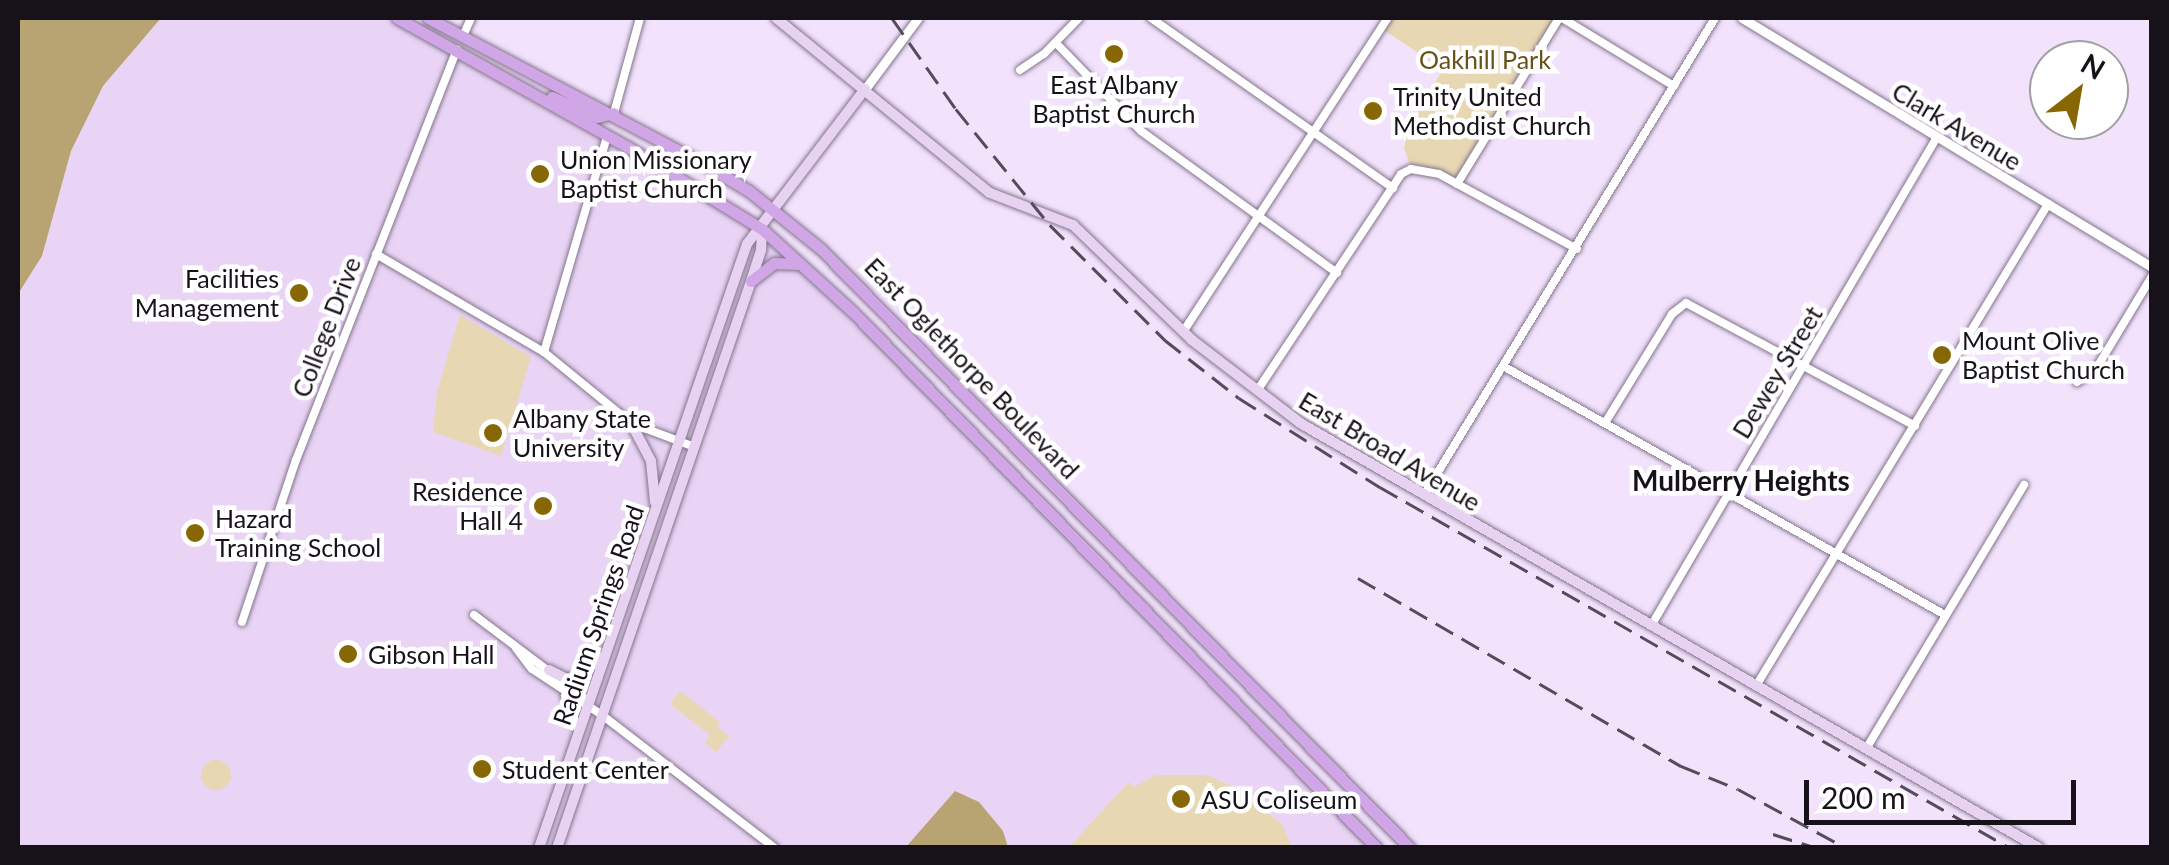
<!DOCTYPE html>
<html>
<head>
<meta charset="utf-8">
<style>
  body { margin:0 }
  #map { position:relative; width:2169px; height:865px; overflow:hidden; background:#f2e2fc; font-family:Lato,sans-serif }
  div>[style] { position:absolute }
  .built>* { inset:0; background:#e9d4f5 }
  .green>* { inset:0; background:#e7d7b3 }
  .round { border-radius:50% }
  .water>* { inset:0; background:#b8a372 }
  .roads { filter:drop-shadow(0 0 2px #83758c) drop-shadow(0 0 2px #83758c) }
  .minor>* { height:8px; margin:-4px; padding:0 4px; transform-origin:4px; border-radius:4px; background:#fff }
  .tertiary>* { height:9px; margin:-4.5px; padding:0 4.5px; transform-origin:4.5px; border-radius:4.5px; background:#fff }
  .secondary>* { height:10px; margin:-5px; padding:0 5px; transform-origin:5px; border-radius:5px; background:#e7d2f2 }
  .primary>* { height:11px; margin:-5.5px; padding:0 5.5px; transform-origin:5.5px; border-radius:5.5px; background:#d0a6e6 }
  .rail>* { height:2.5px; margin-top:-1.25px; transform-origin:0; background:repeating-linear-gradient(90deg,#554c5a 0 20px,transparent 0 30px) }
  .dots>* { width:28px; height:28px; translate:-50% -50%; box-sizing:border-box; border:5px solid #fff; border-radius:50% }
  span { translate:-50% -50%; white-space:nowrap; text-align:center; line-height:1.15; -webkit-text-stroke:9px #fff; paint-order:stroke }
  .park-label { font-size:25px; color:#675117 }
  .poi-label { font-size:25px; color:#17111a }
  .left { translate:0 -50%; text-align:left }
  .right { translate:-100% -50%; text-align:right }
  .street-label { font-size:25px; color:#17111a }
  .neighbourhood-label { font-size:28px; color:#17111a; font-weight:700 }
  .frame { position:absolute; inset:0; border:20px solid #17111a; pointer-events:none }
  .north { position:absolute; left:2029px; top:40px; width:100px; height:100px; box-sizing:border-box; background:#fff; border:2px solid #a2a0a3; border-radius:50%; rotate:31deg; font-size:28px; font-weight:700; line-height:40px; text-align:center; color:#17111a }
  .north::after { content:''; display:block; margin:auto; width:35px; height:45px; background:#876703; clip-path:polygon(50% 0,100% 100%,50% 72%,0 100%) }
  .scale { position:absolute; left:1804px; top:780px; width:272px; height:45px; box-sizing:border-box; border:5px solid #17111a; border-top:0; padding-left:12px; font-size:30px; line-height:35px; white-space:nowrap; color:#17111a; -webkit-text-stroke:8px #fff; paint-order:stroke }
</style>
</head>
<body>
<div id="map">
  <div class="built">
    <i style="clip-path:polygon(161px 18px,388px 18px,728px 212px,817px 280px,1371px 848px,18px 848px,18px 294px,42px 256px,71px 151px,103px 86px)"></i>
  </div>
  <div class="green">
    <i style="clip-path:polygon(1390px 18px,1558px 18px,1457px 180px,1424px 166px,1410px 166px,1404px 148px,1407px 130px,1443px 69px,1382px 29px)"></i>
    <i style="clip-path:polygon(460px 315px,531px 357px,501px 456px,433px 432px,437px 392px)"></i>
    <i style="clip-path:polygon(680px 691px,720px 722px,717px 726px,729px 736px,716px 752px,705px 743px,710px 735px,670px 704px)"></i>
    <i class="round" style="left:201px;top:760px;width:30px;height:30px"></i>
    <i style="clip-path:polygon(1156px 775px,1206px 775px,1232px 786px,1281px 823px,1292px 847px,1069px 847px,1129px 782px,1134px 787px)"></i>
  </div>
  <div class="water">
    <i style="clip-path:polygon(18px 18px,161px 18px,103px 86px,71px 151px,42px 256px,18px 294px)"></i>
    <i style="clip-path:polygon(955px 791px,979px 802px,1003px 831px,1008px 847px,906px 847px)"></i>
  </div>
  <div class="roads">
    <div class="minor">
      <i style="left:1151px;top:18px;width:296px;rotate:35.1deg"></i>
      <i style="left:1562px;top:18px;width:131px;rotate:31.3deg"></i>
      <i style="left:463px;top:36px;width:20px;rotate:-66deg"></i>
      <i style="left:1056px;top:43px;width:122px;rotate:46deg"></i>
      <i style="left:1141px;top:131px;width:242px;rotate:35.9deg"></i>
      <i style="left:1020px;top:70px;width:29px;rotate:-34deg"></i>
      <i style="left:1044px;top:54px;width:50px;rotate:-45.8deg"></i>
      <i style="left:614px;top:113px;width:98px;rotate:-74.7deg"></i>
      <i style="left:1457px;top:184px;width:195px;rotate:-58.4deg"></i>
      <i style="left:376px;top:254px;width:194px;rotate:30.3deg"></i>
      <i style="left:544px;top:352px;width:112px;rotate:39.2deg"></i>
      <i style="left:631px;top:423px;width:68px;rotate:20.6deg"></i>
      <i style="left:1183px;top:332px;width:375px;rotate:-56.9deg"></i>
      <i style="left:544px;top:352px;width:225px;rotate:-73.7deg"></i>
      <i style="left:1503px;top:366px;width:507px;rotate:29.39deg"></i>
      <i style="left:2077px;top:382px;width:23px;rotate:-34deg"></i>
      <i style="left:2096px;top:369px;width:109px;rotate:-58.9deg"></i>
      <i style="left:1257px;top:391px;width:260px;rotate:-56.4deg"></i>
      <i style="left:1401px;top:174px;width:11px;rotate:-27deg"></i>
      <i style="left:1411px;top:169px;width:28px;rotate:10deg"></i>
      <i style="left:1439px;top:174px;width:157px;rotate:28.5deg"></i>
      <i style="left:1605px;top:423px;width:128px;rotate:-58.4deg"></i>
      <i style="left:1672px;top:314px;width:18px;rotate:-38deg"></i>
      <i style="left:1686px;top:303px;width:260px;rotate:28.2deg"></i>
      <i style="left:1424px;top:495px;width:559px;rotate:-58.61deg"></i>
      <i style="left:474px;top:615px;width:138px;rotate:37deg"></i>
      <i style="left:242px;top:622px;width:171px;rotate:-71.6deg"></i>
      <i style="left:296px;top:460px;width:441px;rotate:-68.6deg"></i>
      <i style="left:1651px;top:626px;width:566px;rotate:-59.68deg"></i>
      <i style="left:516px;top:648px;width:26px;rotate:53deg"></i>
      <i style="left:532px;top:669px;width:84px;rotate:33.3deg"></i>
      <i style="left:602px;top:715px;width:218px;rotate:37.6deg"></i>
      <i style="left:1756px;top:686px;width:564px;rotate:-58.79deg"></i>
      <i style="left:565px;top:696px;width:35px;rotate:68deg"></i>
      <i style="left:1866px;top:749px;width:308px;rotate:-59.1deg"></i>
    </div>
    <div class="tertiary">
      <i style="left:1742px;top:18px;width:480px;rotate:31.3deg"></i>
      <i style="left:865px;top:89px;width:89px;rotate:-53.3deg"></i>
    </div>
    <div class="secondary">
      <i style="left:776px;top:18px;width:276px;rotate:39.3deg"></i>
      <i style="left:990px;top:193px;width:89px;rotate:21.1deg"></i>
      <i style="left:1073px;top:225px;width:165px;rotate:44deg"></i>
      <i style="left:1192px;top:340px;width:136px;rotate:37.5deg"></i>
      <i style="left:1300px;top:423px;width:852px;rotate:29.9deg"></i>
      <i style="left:631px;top:423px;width:43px;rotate:62.2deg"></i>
      <i style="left:651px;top:461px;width:41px;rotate:84.4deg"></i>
      <i style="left:549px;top:670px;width:20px;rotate:27deg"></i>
      <i style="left:567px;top:679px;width:11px;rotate:-10deg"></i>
      <i style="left:578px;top:677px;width:31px;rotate:-40deg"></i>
      <i style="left:539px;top:848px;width:639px;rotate:-71deg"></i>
      <i style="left:747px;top:244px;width:195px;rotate:-52.7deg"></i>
      <i style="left:557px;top:848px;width:599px;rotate:-71.11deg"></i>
      <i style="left:751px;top:281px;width:33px;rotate:-72deg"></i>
      <i style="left:761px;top:250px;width:21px;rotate:-87deg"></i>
    </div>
    <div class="primary">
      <i style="left:397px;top:18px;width:265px;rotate:29.2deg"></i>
      <i style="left:628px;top:147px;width:157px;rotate:31.5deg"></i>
      <i style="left:762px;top:229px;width:123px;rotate:42.4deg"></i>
      <i style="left:853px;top:312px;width:750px;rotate:45.65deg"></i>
      <i style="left:428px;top:18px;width:312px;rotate:27.9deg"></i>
      <i style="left:704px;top:164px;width:52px;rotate:31deg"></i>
      <i style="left:749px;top:191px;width:94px;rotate:38.9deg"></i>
      <i style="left:822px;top:250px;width:839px;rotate:45.48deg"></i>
      <i style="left:552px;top:97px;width:49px;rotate:24deg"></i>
      <i style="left:597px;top:117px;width:17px;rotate:-13deg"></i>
      <i style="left:751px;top:281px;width:29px;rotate:-38deg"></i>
      <i style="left:774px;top:263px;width:26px;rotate:2deg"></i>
    </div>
  </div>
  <div class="rail">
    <i style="left:892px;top:18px;width:111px;rotate:54.9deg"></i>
    <i style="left:956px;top:109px;width:149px;rotate:51deg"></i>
    <i style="left:1050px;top:225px;width:163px;rotate:45deg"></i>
    <i style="left:1165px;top:340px;width:94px;rotate:38.1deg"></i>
    <i style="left:1239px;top:398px;width:167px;rotate:32.3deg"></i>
    <i style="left:1380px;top:487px;width:726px;rotate:29.81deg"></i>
    <i style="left:1358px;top:578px;width:374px;rotate:30.2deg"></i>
    <i style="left:1681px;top:766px;width:61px;rotate:22deg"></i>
    <i style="left:1738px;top:789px;width:123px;rotate:28.6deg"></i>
    <i style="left:1773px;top:834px;width:46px;rotate:17.7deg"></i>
  </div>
  <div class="dots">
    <i style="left:1114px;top:54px;background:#876703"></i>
    <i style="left:1373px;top:111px;background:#876703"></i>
    <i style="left:540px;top:174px;background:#876703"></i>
    <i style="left:299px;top:293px;background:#876703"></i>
    <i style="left:1942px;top:355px;background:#876703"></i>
    <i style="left:493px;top:433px;background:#876703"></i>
    <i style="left:543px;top:506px;background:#876703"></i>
    <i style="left:195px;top:533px;background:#876703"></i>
    <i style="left:348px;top:654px;background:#876703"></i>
    <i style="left:482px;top:769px;background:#876703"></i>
    <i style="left:1181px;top:799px;background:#876703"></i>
  </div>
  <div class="park-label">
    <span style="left:1485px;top:59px">Oakhill Park</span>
  </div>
  <div class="poi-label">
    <span style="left:1114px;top:99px">East Albany<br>Baptist Church</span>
    <span class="left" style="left:1393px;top:111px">Trinity United<br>Methodist Church</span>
    <span class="left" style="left:560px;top:174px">Union Missionary<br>Baptist Church</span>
    <span class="right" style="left:279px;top:293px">Facilities<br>Management</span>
    <span class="left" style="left:1962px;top:355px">Mount Olive<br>Baptist Church</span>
    <span class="left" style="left:513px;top:433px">Albany State<br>University</span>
    <span class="right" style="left:523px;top:506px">Residence<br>Hall 4</span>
    <span class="left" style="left:215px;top:533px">Hazard<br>Training School</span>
    <span class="left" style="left:368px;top:654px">Gibson Hall</span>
    <span class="left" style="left:502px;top:769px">Student Center</span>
    <span class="left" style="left:1201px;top:799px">ASU Coliseum</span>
  </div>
  <div class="street-label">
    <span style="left:1957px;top:126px;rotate:31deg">Clark Avenue</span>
    <span style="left:326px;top:327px;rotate:-69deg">College Drive</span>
    <span style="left:972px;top:368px;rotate:46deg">East Oglethorpe Boulevard</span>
    <span style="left:1777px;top:372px;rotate:-59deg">Dewey Street</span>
    <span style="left:1390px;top:451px;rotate:31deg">East Broad Avenue</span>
    <span style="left:598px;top:615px;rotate:-71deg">Radium Springs Road</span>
  </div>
  <div class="neighbourhood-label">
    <span style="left:1741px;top:480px">Mulberry Heights</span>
  </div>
  <div class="frame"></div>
  <div class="north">N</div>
  <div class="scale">200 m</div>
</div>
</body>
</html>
